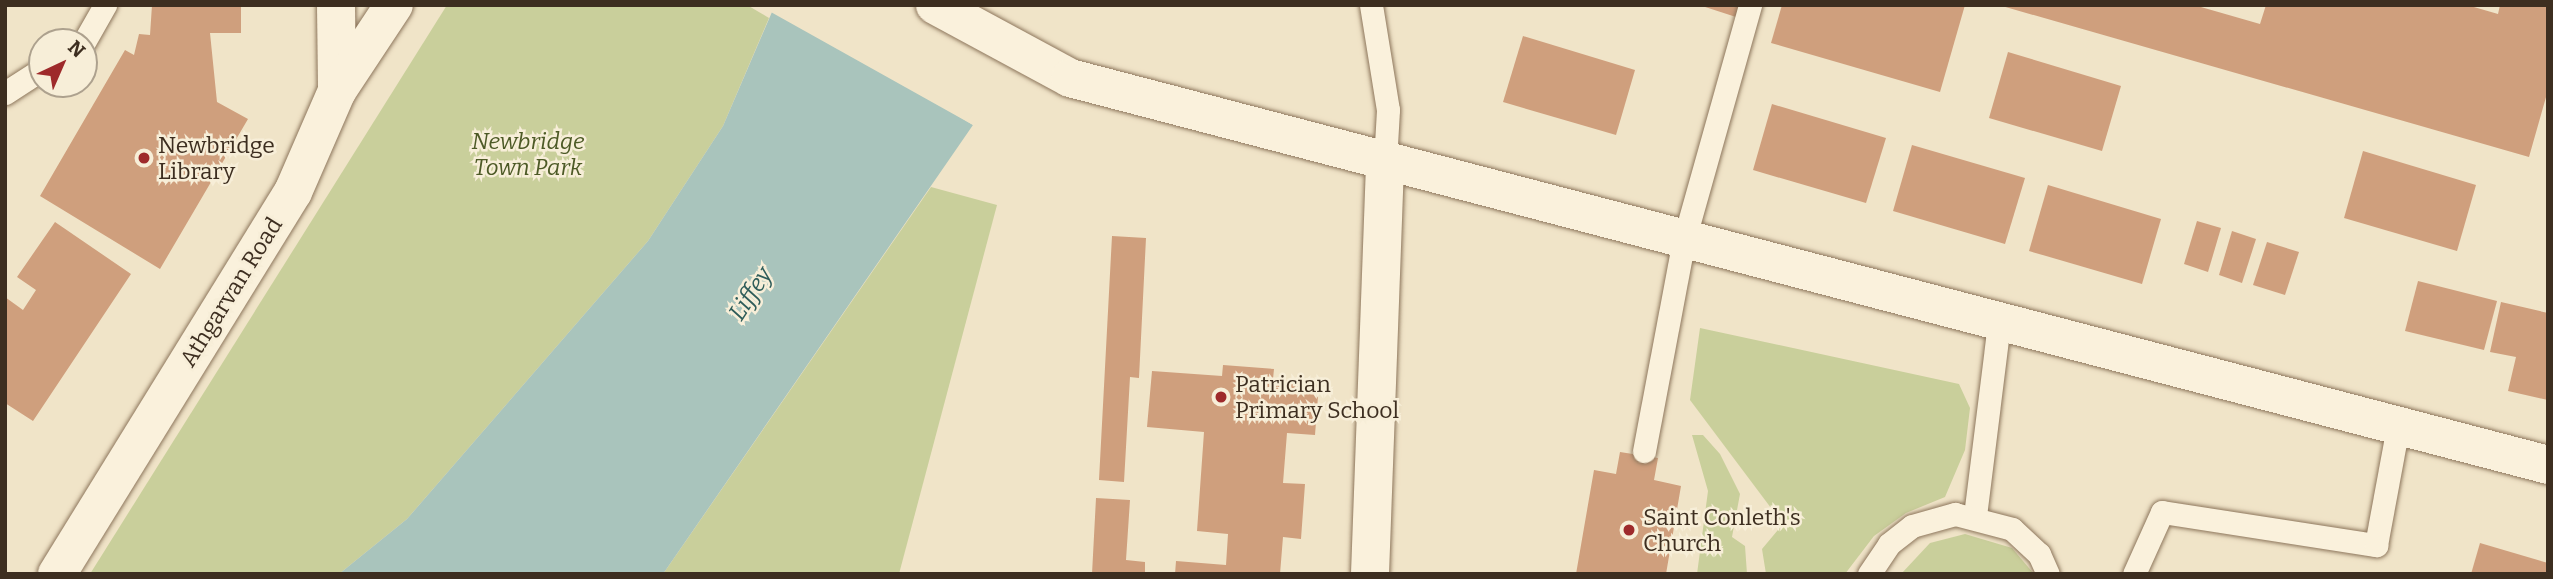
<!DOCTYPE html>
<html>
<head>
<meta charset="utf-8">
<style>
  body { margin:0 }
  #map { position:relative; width:2553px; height:579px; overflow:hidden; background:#f0e4c8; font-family:Bitter,serif }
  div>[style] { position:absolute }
  .green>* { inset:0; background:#c9cf9b }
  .water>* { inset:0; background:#a9c4bc }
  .pier>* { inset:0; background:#f0e4c8 }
  .building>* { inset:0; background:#cf9f7d }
  .roads { filter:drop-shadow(0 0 2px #8d765c) drop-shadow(0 0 2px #8d765c) }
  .service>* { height:23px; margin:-11.5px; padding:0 11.5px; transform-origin:11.5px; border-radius:11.5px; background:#faf1dc }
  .minor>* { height:38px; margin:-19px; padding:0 19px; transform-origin:19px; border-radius:19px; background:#faf1dc }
  .secondary>* { height:38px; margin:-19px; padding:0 19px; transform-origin:19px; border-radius:19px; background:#faf1dc }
  .dots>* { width:19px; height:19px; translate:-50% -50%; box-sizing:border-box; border:4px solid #f7eed8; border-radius:50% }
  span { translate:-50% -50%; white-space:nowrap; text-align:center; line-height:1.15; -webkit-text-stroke:5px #f7eed8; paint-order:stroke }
  .park-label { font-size:23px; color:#4d5a26; font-style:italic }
  .poi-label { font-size:23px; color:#3d2e20 }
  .left { translate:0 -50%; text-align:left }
  .street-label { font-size:23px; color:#3d2e20 }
  .water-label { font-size:24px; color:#2f5d5a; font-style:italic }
  .frame { position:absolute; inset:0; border:7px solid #3d2e20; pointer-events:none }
  .north { position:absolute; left:28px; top:28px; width:70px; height:70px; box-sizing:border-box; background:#f7eed8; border:2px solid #ada18e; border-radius:50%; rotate:44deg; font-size:19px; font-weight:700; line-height:28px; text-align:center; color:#3d2e20 }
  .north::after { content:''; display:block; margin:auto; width:24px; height:32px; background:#9e2a2b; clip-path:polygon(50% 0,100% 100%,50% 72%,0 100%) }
</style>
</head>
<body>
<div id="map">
  <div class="green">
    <i style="clip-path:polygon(447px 5px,747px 5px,769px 18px,723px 126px,648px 241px,407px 519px,339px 574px,90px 574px)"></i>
    <i style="clip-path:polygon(931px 187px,997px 205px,899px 574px,663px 574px)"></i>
    <i style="clip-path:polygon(1700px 328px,1959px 384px,1970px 408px,1965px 450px,1945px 497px,1906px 513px,1874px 536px,1845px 574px,1766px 574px,1762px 549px,1783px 524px,1690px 400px)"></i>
    <i style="clip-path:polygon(1692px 435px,1703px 435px,1720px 454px,1740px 494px,1732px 537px,1745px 546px,1747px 574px,1697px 574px,1708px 491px)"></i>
    <i style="clip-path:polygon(1965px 534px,2012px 548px,2034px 574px,1901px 574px,1930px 543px)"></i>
  </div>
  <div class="water">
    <i style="clip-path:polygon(775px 5px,973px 125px,663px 574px,339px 574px,407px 519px,648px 241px,723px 126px)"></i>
  </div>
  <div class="pier">
    <i style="clip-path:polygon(771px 5px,1022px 5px,972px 134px,973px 125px,769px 11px)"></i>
  </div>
  <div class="building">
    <i style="clip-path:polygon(152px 5px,241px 5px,241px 33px,210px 33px,217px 102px,248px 119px,160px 269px,40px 196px,125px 50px,134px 55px,139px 34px,150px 35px)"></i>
    <i style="clip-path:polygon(1699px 5px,1739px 5px,1736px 17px)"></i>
    <i style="clip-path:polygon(1782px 5px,1965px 5px,1940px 92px,1771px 43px)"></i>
    <i style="clip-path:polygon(2194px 5px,2260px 24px,2266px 5px,2467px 5px,2498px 14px,2500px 5px,2548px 5px,2548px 90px,2529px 157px,2002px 6px)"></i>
    <i style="clip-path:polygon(1523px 36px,1635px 70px,1616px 135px,1503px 102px)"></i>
    <i style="clip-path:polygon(2008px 52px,2121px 86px,2102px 151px,1989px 118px)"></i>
    <i style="clip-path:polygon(1772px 104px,1886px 138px,1866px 203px,1753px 170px)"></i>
    <i style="clip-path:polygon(1912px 145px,2025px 178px,2005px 244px,1893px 211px)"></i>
    <i style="clip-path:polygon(2363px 151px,2476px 185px,2457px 251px,2344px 218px)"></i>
    <i style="clip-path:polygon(2048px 185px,2161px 219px,2142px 284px,2029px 251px)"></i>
    <i style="clip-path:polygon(2197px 221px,2221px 228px,2208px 272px,2184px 264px)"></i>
    <i style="clip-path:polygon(55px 222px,131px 274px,33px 421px,5px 403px,5px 297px,23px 310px,36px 290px,17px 277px)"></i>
    <i style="clip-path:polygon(2232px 231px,2256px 239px,2242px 283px,2219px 275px)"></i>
    <i style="clip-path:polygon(1112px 236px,1146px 238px,1139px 378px,1130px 377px,1124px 482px,1099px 480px)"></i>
    <i style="clip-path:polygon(2267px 242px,2299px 252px,2285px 295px,2253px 285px)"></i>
    <i style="clip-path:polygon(2418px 281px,2497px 301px,2484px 350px,2405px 331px)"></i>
    <i style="clip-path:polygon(2501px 302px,2548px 313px,2548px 400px,2508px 391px,2516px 357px,2490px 352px)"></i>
    <i style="clip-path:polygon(1223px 365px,1274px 369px,1273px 379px,1319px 383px,1315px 435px,1287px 433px,1283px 483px,1305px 484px,1301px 539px,1283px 537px,1280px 574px,1175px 574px,1176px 561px,1226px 565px,1228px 534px,1197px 531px,1204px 432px,1147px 427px,1152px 371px,1222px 376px)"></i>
    <i style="clip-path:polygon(1620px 452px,1658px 458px,1654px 480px,1681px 486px,1666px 574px,1576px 574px,1594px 470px,1616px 474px)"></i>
    <i style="clip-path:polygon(1096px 498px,1130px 500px,1126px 560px,1145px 562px,1145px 574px,1092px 574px)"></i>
    <i style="clip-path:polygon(2480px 543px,2548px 563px,2548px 574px,2471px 574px)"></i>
  </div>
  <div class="roads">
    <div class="service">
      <i style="left:1371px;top:5px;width:106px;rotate:80.8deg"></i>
      <i style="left:1388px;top:110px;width:52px;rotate:93.3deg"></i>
      <i style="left:84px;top:42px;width:43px;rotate:-60.4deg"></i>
      <i style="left:5px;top:93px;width:44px;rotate:-33deg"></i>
      <i style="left:1644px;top:451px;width:215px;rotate:-79.3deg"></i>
      <i style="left:1684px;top:240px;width:244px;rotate:-74.3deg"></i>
      <i style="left:1975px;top:516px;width:195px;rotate:-82.9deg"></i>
      <i style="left:1869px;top:574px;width:36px;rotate:-56deg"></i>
      <i style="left:1889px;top:544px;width:29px;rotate:-38deg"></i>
      <i style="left:1912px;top:526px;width:45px;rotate:-15.6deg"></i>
      <i style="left:1955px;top:514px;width:59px;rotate:14.7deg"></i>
      <i style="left:2012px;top:529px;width:37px;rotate:43deg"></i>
      <i style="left:2039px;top:554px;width:22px;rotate:66deg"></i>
      <i style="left:2134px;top:574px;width:68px;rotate:-65.7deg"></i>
      <i style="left:2162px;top:512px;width:217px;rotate:8.8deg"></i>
      <i style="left:2376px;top:545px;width:121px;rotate:-79.5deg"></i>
    </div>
    <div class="minor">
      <i style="left:1370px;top:574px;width:412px;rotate:-87.9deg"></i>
    </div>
    <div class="secondary">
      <i style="left:336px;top:5px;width:86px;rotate:89.3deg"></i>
      <i style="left:935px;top:5px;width:153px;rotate:28.4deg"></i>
      <i style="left:1070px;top:78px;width:1528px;rotate:14.67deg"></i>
      <i style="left:57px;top:574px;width:449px;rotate:-58.3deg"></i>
      <i style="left:293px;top:192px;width:110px;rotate:-66.5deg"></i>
      <i style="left:337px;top:91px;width:103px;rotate:-56.5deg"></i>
    </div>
  </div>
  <div class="dots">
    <i style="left:144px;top:158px;background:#9e2a2b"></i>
    <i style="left:1221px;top:397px;background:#9e2a2b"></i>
    <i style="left:1629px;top:530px;background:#9e2a2b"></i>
  </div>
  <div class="park-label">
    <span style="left:528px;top:154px">Newbridge<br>Town Park</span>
  </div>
  <div class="poi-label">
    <span class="left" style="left:158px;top:158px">Newbridge<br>Library</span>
    <span class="left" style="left:1235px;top:397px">Patrician<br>Primary School</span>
    <span class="left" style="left:1643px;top:530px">Saint Conleth's<br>Church</span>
  </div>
  <div class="street-label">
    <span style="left:231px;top:292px;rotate:-58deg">Athgarvan Road</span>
  </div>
  <div class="water-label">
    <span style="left:751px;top:294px;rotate:-57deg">Liffey</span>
  </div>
  <div class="frame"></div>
  <div class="north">N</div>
</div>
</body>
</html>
